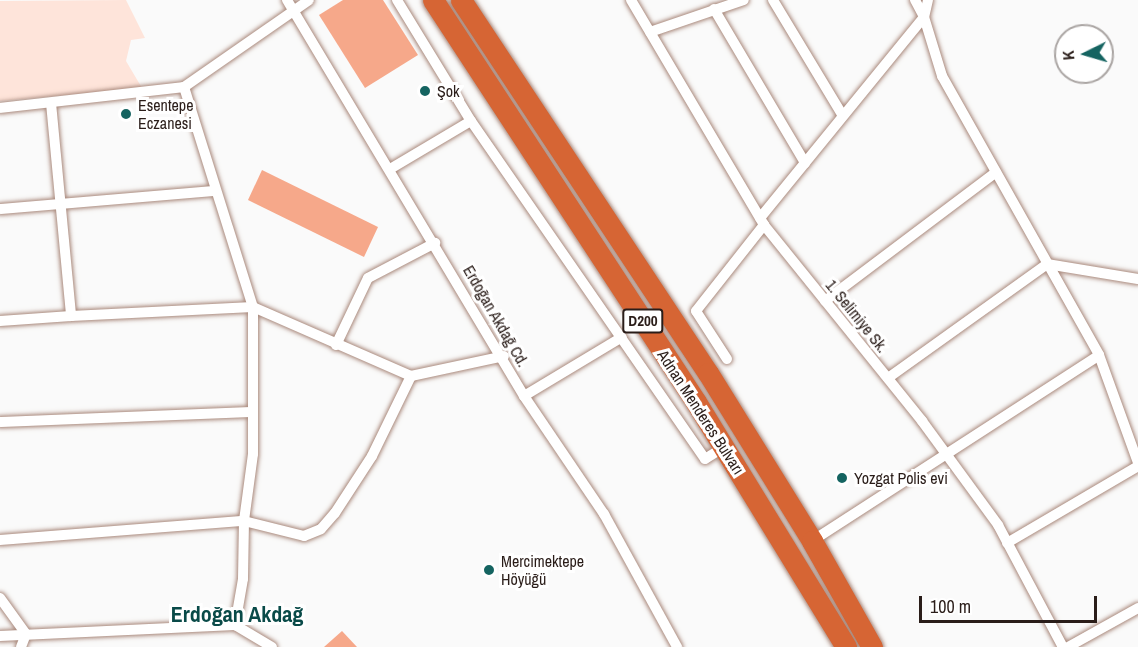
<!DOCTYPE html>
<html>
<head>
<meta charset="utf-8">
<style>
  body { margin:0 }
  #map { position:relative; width:1138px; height:647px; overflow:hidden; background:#fafafa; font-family:"Archivo Narrow",sans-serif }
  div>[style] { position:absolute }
  .green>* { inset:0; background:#fee4da }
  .building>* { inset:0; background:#f6a88a }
  .roads { filter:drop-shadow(0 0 2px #aa8a7d) drop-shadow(0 0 2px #aa8a7d) }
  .street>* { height:10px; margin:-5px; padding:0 5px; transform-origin:5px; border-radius:5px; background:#fff }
  .highway>* { height:21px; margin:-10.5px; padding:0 10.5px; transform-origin:10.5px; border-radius:10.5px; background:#d66534 }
  .dots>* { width:16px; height:16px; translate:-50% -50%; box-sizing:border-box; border:3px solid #fff; border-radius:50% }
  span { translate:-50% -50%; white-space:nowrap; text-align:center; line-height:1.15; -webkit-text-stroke:6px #fff; paint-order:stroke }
  .shield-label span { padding:2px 4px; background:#fff; border:2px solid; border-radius:4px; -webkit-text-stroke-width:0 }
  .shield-label { font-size:15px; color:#2a1d19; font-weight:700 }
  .poi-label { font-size:16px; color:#2a1d19 }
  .left { translate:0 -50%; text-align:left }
  .street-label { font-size:16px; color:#2a1d19 }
  .district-label { font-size:22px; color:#094a48; font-weight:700 }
  .north { position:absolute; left:1054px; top:24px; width:60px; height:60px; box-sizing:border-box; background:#fff; border:2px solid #aaa5a3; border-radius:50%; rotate:265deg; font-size:16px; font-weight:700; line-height:24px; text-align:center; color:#2a1d19 }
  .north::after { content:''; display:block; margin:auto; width:21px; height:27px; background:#156461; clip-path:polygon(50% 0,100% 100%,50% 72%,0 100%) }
  .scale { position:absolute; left:919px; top:596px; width:178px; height:27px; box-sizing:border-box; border:3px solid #2a1d19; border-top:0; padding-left:8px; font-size:18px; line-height:21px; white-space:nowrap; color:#2a1d19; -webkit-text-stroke:4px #fff; paint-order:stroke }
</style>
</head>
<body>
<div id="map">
  <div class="green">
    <i style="clip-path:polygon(126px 0,145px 38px,131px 40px,126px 61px,142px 88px,0 101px,0 1px)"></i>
  </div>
  <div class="building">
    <i style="clip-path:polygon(343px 0,383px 0,418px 55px,365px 88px,319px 15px)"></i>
    <i style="clip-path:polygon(262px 170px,378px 227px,364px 257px,248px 200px)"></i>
    <i style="clip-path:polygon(342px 631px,357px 647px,324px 647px)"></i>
  </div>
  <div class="roads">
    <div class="street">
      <i style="left:287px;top:0;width:462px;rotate:59.1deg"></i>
      <i style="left:524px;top:396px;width:143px;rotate:55.9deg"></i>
      <i style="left:604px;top:514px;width:152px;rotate:61.2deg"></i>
      <i style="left:397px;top:0;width:142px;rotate:58.6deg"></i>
      <i style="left:631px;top:0;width:261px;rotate:59.4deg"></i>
      <i style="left:764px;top:225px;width:252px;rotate:51.1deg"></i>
      <i style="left:922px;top:421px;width:129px;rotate:53.8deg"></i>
      <i style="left:998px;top:525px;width:138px;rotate:62deg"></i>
      <i style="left:773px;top:0;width:135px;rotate:58.9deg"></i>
      <i style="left:915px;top:0;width:19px;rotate:62deg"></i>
      <i style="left:928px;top:0;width:17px;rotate:103deg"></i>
      <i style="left:924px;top:17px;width:62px;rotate:73deg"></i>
      <i style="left:942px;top:76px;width:320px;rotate:60.6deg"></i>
      <i style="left:1099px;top:355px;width:115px;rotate:70.1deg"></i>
      <i style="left:714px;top:9px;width:179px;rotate:59.4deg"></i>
      <i style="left:650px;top:32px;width:99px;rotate:-18.8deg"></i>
      <i style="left:184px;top:87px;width:152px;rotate:-34.8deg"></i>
      <i style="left:51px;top:103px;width:214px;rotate:84.6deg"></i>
      <i style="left:71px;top:316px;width:182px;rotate:-2.8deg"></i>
      <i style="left:253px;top:307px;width:147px;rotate:90deg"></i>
      <i style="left:253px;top:454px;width:68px;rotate:97.7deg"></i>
      <i style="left:244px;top:521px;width:58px;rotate:91deg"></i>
      <i style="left:243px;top:579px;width:47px;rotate:99.9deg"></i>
      <i style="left:0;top:108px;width:185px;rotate:-6.5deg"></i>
      <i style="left:184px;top:87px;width:231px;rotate:72.6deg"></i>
      <i style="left:253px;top:307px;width:172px;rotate:23.6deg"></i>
      <i style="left:411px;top:376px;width:95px;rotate:-12.1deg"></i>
      <i style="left:390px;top:169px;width:94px;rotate:-30.7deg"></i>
      <i style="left:471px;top:121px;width:411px;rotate:55.3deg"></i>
      <i style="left:705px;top:459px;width:22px;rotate:-32deg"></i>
      <i style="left:0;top:209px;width:215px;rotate:-4.8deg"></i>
      <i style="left:760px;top:218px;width:259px;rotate:-50.8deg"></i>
      <i style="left:825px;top:301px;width:214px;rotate:-37deg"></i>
      <i style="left:0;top:321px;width:71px;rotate:-4deg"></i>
      <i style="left:336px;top:345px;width:74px;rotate:-64.5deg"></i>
      <i style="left:368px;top:278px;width:76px;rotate:-27.6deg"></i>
      <i style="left:727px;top:359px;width:57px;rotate:-122.9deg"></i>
      <i style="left:696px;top:311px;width:110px;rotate:-51.7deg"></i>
      <i style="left:888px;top:378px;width:196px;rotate:-35.6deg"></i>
      <i style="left:1047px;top:264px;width:92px;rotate:9.4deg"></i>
      <i style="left:524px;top:396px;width:114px;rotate:-31deg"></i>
      <i style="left:0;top:422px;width:252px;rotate:-2.3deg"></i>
      <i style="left:0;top:540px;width:245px;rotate:-4.5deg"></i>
      <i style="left:244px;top:521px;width:62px;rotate:14deg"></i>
      <i style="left:304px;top:536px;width:18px;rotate:-22deg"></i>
      <i style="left:321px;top:529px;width:21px;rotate:-49deg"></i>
      <i style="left:335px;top:513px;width:68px;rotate:-57deg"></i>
      <i style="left:372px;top:456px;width:89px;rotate:-64deg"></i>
      <i style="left:812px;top:541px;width:342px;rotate:-32.9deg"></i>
      <i style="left:1007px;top:543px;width:152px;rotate:-30.4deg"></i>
      <i style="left:0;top:598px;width:44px;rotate:54.2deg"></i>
      <i style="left:0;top:636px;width:235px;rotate:-2.7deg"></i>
      <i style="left:235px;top:625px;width:43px;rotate:30.7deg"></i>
      <i style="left:21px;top:647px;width:14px;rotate:-69deg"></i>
      <i style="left:1068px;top:647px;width:80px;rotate:-29.1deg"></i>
    </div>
    <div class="highway">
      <i style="left:433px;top:0;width:480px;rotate:56.8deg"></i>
      <i style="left:696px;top:402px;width:287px;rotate:58.5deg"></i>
      <i style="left:461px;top:0;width:447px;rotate:56.5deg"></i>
      <i style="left:708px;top:373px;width:198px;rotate:58.2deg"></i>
      <i style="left:812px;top:541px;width:122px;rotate:60.5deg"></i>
    </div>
  </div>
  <div class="dots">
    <i style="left:425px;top:91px;background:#156461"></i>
    <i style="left:126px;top:114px;background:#156461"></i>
    <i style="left:842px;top:478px;background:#156461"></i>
    <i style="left:489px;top:570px;background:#156461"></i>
  </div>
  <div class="shield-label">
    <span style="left:643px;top:321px">D200</span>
  </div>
  <div class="poi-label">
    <span class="left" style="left:437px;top:91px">Şok</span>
    <span class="left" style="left:138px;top:114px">Esentepe<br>Eczanesi</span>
    <span class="left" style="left:854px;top:478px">Yozgat Polis evi</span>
    <span class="left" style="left:501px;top:570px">Mercimektepe<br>Höyüğü</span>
  </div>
  <div class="street-label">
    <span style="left:496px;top:316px;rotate:60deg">Erdoğan Akdağ Cd.</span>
    <span style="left:857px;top:316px;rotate:51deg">1. Selimiye Sk.</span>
    <span style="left:701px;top:412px;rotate:57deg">Adnan Menderes Bulvarı</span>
  </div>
  <div class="district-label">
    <span style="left:237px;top:615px">Erdoğan Akdağ</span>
  </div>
  <div class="north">K</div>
  <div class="scale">100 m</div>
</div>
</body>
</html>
